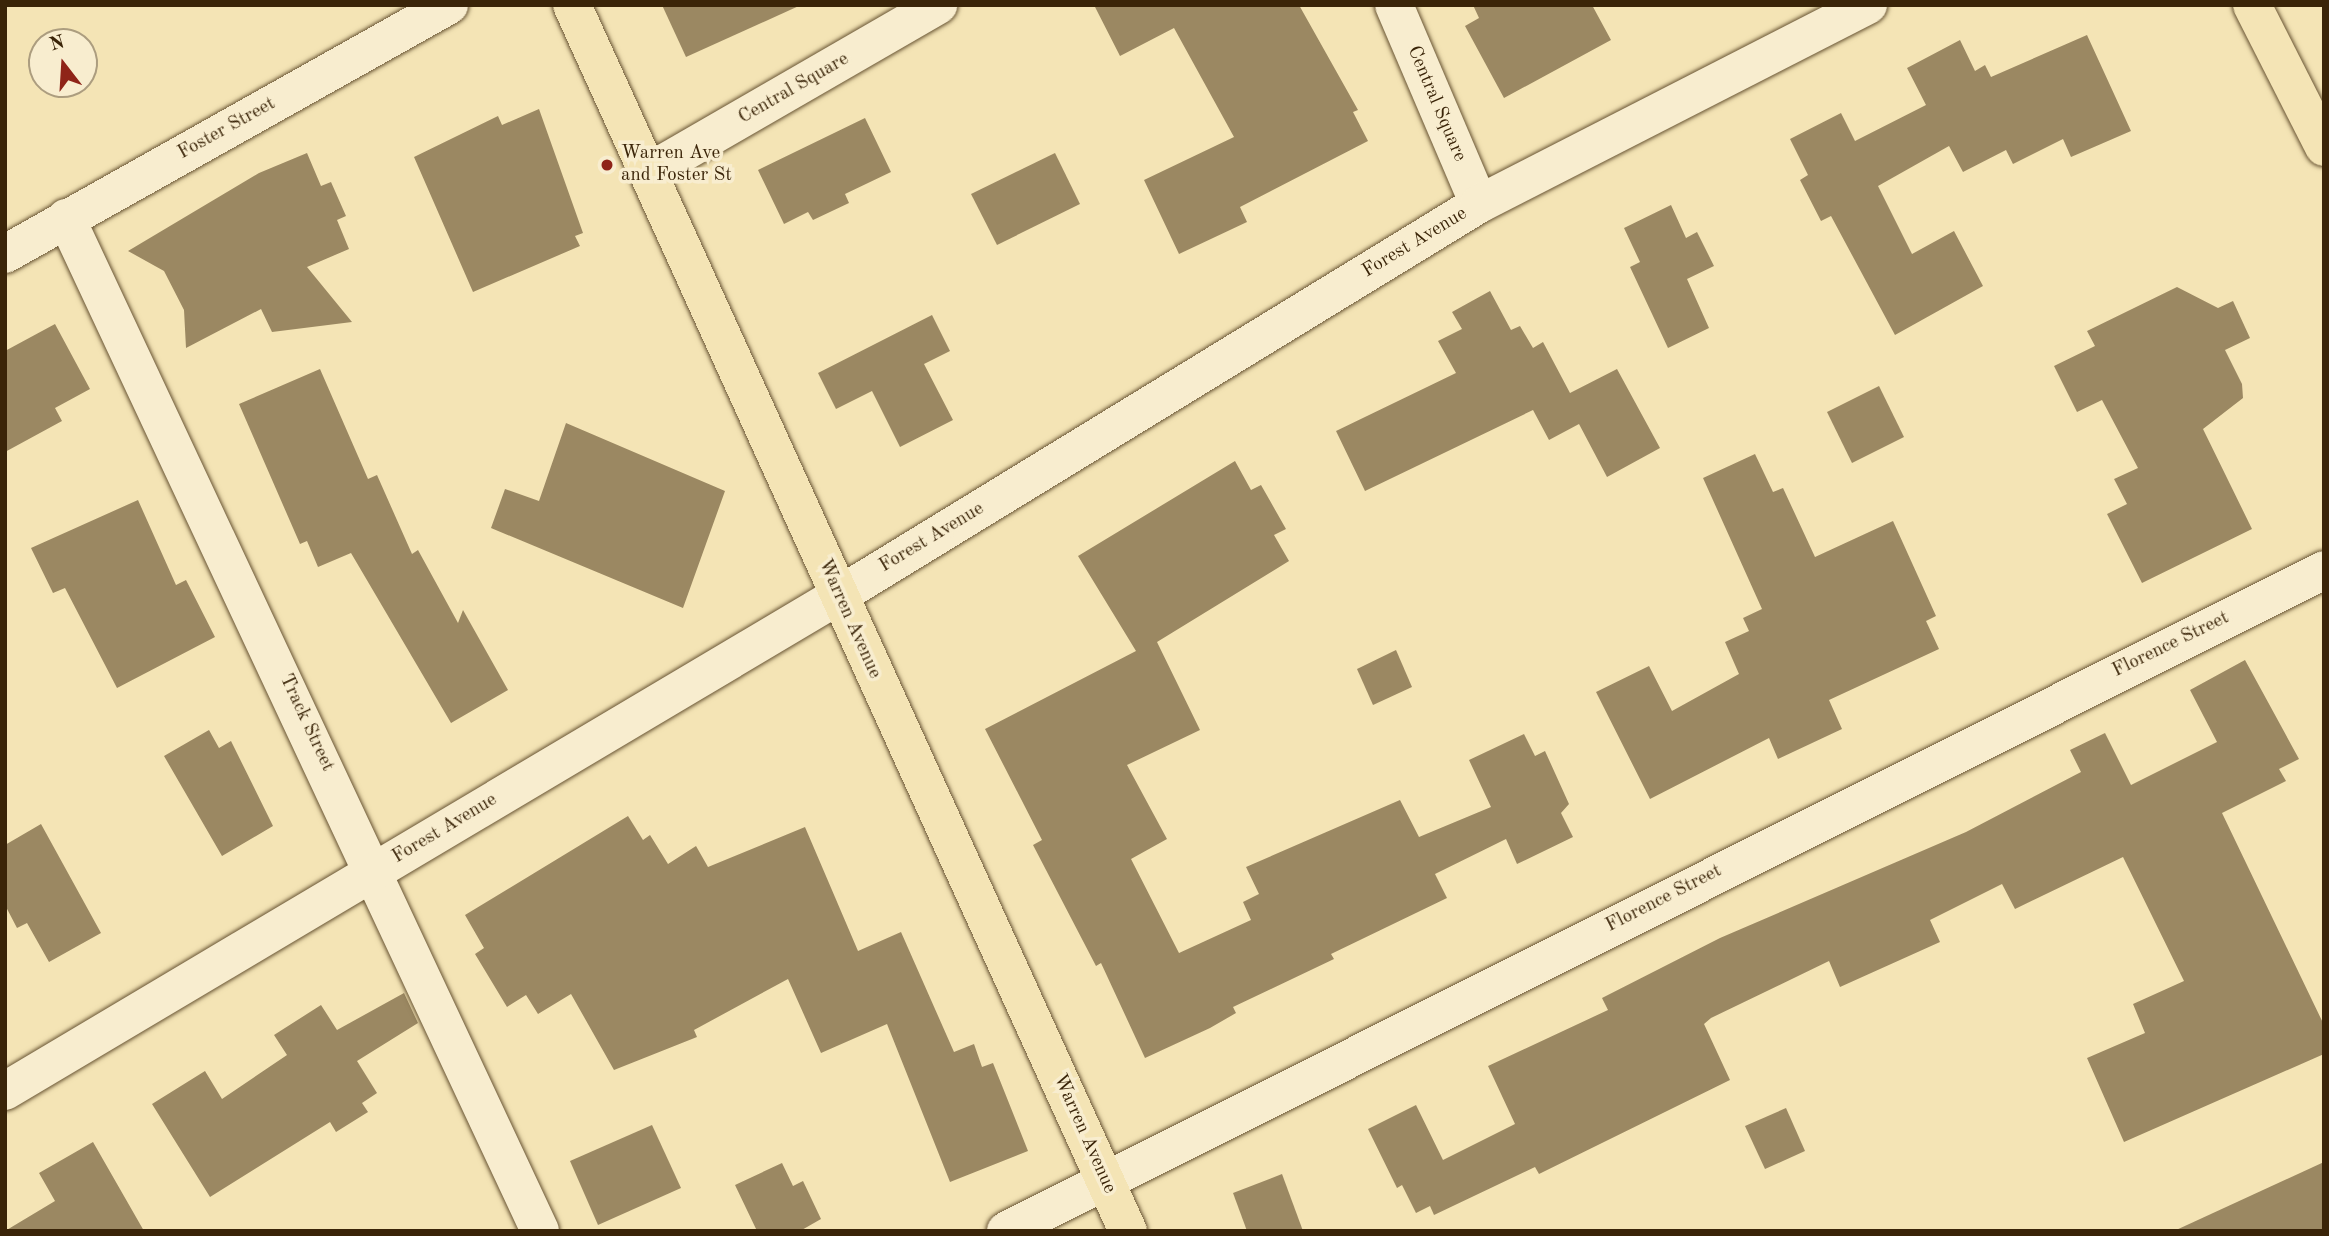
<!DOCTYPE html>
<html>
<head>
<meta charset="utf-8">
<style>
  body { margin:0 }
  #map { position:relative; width:2329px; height:1236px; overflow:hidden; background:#f4e4b5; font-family:"Old Standard TT",serif }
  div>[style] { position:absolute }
  .building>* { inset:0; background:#9b8862 }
  .roads { filter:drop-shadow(0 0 2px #685433) drop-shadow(0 0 2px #685433) }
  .minor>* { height:38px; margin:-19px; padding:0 19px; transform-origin:19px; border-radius:19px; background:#f8edcf }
  .major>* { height:38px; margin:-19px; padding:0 19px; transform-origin:19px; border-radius:19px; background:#f4e4b5 }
  .dots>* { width:19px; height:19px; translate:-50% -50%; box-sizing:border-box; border:4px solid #f8edcf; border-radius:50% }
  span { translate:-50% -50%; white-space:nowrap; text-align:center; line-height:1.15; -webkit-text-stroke:7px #f8edcf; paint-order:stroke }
  .street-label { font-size:19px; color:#3a2408 }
  .poi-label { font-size:19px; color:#3a2408 }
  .left { translate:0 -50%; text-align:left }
  .frame { position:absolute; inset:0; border:7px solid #3a2408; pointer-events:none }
  .north { position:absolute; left:28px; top:28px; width:70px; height:70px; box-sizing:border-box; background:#f8edcf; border:2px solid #ac9d7f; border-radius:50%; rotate:343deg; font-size:19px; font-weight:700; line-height:28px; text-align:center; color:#3a2408 }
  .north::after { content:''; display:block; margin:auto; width:24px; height:32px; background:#8f2418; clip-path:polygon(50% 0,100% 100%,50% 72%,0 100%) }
</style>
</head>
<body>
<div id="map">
  <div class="building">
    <i style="clip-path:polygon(662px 5px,801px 5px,686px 57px)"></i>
    <i style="clip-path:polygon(1094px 5px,1299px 5px,1358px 110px,1353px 112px,1368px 141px,1240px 207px,1247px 222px,1179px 254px,1144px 180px,1234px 137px,1174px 28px,1120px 56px)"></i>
    <i style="clip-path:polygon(1473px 5px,1592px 5px,1611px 40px,1504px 98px,1465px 26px,1479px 18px)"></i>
    <i style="clip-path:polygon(2087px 35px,2131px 131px,2071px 157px,2063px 139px,2013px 164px,2006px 150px,1963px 172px,1949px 146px,1878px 186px,1912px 254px,1954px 231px,1983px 286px,1895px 335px,1831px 216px,1821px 221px,1800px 180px,1808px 175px,1790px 139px,1841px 113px,1855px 141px,1926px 105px,1907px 68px,1960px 40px,1975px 71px,1985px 65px,1991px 77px)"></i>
    <i style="clip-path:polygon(539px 109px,583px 233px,575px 236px,580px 246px,473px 292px,414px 157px,498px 116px,502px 125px)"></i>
    <i style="clip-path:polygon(865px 118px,891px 172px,845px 194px,849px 203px,813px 220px,808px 212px,784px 224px,758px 170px)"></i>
    <i style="clip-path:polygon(307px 153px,321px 186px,331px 182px,346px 216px,337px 220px,349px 249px,307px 267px,352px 322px,272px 332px,261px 309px,186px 348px,184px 310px,164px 271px,128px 251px,259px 173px)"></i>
    <i style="clip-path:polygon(1055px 153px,1080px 204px,997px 245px,971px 194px)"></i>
    <i style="clip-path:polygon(1671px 205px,1686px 238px,1697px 232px,1714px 266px,1687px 279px,1709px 328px,1668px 348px,1630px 267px,1640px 262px,1624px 228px)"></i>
    <i style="clip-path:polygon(2177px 287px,2218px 308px,2233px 301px,2250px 338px,2225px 350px,2242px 384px,2243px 398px,2203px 429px,2252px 529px,2142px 583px,2107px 514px,2127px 504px,2114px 479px,2138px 468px,2102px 400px,2077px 412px,2054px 366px,2095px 346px,2087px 331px)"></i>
    <i style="clip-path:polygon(1490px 291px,1511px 330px,1520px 326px,1533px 348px,1543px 342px,1570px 393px,1617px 369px,1660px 448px,1607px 477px,1579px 424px,1549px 440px,1533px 410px,1365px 491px,1336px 431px,1456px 373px,1438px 341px,1462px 329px,1452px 312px)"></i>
    <i style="clip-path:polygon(932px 315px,950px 351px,924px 364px,953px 420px,900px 447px,872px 391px,836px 409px,818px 373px)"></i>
    <i style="clip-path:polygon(55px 324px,90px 389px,55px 408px,62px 421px,5px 452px,5px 351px)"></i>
    <i style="clip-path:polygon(320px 369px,368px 479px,377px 475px,412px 554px,418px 550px,458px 623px,463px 610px,508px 690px,451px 723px,351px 553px,318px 567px,307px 541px,300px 544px,239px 404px)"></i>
    <i style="clip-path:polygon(1879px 386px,1904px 437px,1852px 463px,1827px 412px)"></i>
    <i style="clip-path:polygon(566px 423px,725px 491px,683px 608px,491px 528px,505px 489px,539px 501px)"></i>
    <i style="clip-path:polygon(1755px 454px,1773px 492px,1783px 488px,1815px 557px,1893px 521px,1936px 616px,1926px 621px,1939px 649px,1829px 700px,1842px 729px,1778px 759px,1769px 738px,1650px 799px,1596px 692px,1649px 666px,1672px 711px,1739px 674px,1725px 642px,1749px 631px,1743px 618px,1762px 609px,1703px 478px)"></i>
    <i style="clip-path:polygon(1235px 461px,1251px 490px,1261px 485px,1286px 529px,1274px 535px,1289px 561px,1157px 642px,1200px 730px,1127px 765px,1167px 839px,1131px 859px,1179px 953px,1251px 920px,1243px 902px,1259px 894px,1246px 867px,1400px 800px,1419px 837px,1491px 807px,1469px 760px,1524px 734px,1535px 756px,1545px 751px,1569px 804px,1561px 813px,1573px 837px,1517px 864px,1506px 839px,1435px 874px,1447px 898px,1331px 954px,1334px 959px,1233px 1007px,1236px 1013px,1210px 1028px,1145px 1058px,1101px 963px,1096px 966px,1033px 845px,1042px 840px,985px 729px,1136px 651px,1078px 556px)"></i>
    <i style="clip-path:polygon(138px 500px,176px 585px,186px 580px,215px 637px,117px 688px,65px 588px,53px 593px,31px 548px)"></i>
    <i style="clip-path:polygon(1396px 650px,1412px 687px,1373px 705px,1357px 669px)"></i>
    <i style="clip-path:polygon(2245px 660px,2299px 759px,2279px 769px,2286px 781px,2222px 813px,2324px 1025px,2324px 1054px,2124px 1142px,2087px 1058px,2145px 1033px,2133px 1004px,2184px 981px,2123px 857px,2015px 909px,2002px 884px,1930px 920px,1940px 942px,1840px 987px,1829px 961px,1711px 1018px,1704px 1024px,1730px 1080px,1539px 1174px,1535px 1167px,1434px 1215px,1430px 1206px,1416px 1213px,1402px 1185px,1397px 1188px,1368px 1129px,1416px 1105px,1443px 1160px,1515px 1124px,1488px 1066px,1608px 1010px,1602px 998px,1720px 938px,1966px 832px,2081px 772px,2070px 750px,2105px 733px,2131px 785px,2217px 742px,2190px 690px)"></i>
    <i style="clip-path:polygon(209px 730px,219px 748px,231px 741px,273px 826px,222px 856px,164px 756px)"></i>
    <i style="clip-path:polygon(628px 816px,643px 840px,650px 835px,668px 864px,696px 846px,708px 867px,805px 827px,858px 951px,901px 932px,954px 1052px,974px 1044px,982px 1067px,993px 1063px,1028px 1151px,950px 1182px,887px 1024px,821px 1053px,788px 979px,694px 1030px,697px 1037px,614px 1070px,571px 994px,538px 1014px,526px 995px,507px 1007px,475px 954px,484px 948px,465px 915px)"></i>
    <i style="clip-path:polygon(41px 824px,101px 933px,49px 962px,27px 923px,17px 928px,5px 905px,5px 845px)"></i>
    <i style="clip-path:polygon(404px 993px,418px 1023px,357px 1061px,377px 1093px,362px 1103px,368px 1112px,336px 1132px,330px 1122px,210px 1197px,152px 1104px,205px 1071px,222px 1099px,287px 1055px,274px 1035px,321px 1005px,337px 1030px)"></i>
    <i style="clip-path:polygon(1786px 1108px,1805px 1151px,1765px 1169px,1745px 1126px)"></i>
    <i style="clip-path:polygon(652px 1125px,681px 1188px,598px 1225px,570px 1161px)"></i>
    <i style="clip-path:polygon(93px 1142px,144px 1231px,5px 1231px,55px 1201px,39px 1173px)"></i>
    <i style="clip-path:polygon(2324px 1162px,2324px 1231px,2174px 1231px)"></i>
    <i style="clip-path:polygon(782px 1163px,793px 1186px,803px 1181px,821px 1219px,800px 1231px,757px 1231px,735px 1185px)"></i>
    <i style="clip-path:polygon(1282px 1174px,1303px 1231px,1247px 1231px,1233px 1193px)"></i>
  </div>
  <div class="roads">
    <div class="minor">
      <i style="left:1394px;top:5px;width:216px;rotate:66.9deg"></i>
      <i style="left:649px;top:172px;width:334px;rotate:-30deg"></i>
      <i style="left:66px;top:218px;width:1118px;rotate:64.92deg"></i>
      <i style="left:5px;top:254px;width:509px;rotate:-29.28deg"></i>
      <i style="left:5px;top:1091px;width:969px;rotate:-30.72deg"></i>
      <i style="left:838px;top:596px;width:751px;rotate:-31.45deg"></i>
      <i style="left:1479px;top:204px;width:437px;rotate:-27.1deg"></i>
      <i style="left:1006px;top:1231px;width:1474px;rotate:-26.63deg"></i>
    </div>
    <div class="major">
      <i style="left:572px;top:5px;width:1346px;rotate:65.61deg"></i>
      <i style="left:2252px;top:5px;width:159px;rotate:63.1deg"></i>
    </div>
  </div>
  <div class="dots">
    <i style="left:607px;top:165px;background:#8f2418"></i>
  </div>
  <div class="street-label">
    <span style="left:794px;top:89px;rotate:-30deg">Central Square</span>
    <span style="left:1436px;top:104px;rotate:67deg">Central Square</span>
    <span style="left:227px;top:129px;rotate:-29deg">Foster Street</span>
    <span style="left:1415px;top:243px;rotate:-31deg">Forest Avenue</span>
    <span style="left:932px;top:538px;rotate:-31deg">Forest Avenue</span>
    <span style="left:849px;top:619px;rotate:66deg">Warren Avenue</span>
    <span style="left:2171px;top:645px;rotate:-26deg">Florence Street</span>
    <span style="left:306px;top:723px;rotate:65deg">Track Street</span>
    <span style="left:445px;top:829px;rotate:-31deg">Forest Avenue</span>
    <span style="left:1664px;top:899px;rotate:-27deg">Florence Street</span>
    <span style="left:1084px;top:1134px;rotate:66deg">Warren Avenue</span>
  </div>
  <div class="poi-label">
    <span class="left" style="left:621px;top:165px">Warren Ave<br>and Foster St</span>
  </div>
  <div class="frame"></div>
  <div class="north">N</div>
</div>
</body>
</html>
